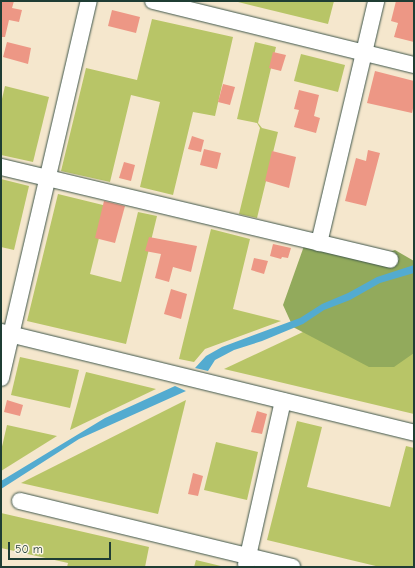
<!DOCTYPE html>
<html>
<head>
<meta charset="utf-8">
<style>
  body { margin:0 }
  #map { position:relative; width:415px; height:568px; overflow:hidden; background:#f5e7cd; font-family:"Comic Neue",sans-serif }
  div>[style] { position:absolute }
  .green>* { inset:0; background:#b8c567 }
  .forest>* { inset:0; background:#92aa5c }
  .water>* { inset:0; background:#53abd0 }
  .building>* { inset:0; background:#ed9785 }
  .roads { filter:drop-shadow(0 0 1px #3f564b) drop-shadow(0 0 1px #3f564b) }
  .minor>* { height:16px; margin:-8px; padding:0 8px; transform-origin:8px; border-radius:8px; background:#fff }
  span { translate:-50% -50%; white-space:nowrap; text-align:center; line-height:1.15; -webkit-text-stroke:3px #fcf5e5; paint-order:stroke }
  .frame { position:absolute; inset:0; border:2px solid #1f3d34; pointer-events:none }
  .scale { position:absolute; left:8px; top:542px; width:103px; height:18px; box-sizing:border-box; border:2px solid #1f3d34; border-top:0; padding-left:5px; font-size:12px; line-height:14px; white-space:nowrap; color:#1f3d34; -webkit-text-stroke:3px #fcf5e5; paint-order:stroke }
</style>
</head>
<body>
<div id="map">
  <div class="green">
    <i style="clip-path:polygon(234px 1px,334px 1px,328px 24px)"></i>
    <i style="clip-path:polygon(152px 19px,233px 37px,215px 116px,193px 112px,173px 195px,140px 187px,160px 102px,131px 95px,110px 182px,61px 171px,86px 68px,137px 80px)"></i>
    <i style="clip-path:polygon(255px 42px,276px 47px,258px 123px,262px 128px,278px 132px,257px 218px,239px 214px,260px 128px,257px 123px,237px 119px)"></i>
    <i style="clip-path:polygon(301px 54px,345px 65px,338px 92px,294px 81px)"></i>
    <i style="clip-path:polygon(5px 86px,49px 97px,33px 162px,1px 155px,1px 103px)"></i>
    <i style="clip-path:polygon(1px 179px,29px 186px,14px 250px,1px 247px)"></i>
    <i style="clip-path:polygon(58px 194px,107px 206px,90px 274px,121px 282px,138px 212px,157px 216px,126px 344px,27px 321px)"></i>
    <i style="clip-path:polygon(211px 229px,250px 239px,233px 309px,281px 321px,205px 349px,194px 362px,179px 359px)"></i>
    <i style="clip-path:polygon(403px 285px,414px 288px,414px 414px,224px 369px)"></i>
    <i style="clip-path:polygon(20px 357px,79px 370px,70px 408px,11px 395px)"></i>
    <i style="clip-path:polygon(86px 372px,156px 389px,70px 430px)"></i>
    <i style="clip-path:polygon(186px 400px,158px 514px,21px 483px)"></i>
    <i style="clip-path:polygon(297px 421px,322px 427px,307px 487px,390px 507px,406px 446px,414px 448px,414px 567px,380px 567px,267px 540px)"></i>
    <i style="clip-path:polygon(7px 425px,57px 436px,1px 471px,1px 451px)"></i>
    <i style="clip-path:polygon(216px 442px,258px 452px,247px 500px,204px 490px)"></i>
    <i style="clip-path:polygon(1px 513px,149px 547px,145px 567px,67px 567px,68px 563px,1px 548px)"></i>
    <i style="clip-path:polygon(196px 560px,225px 567px,194px 567px)"></i>
  </div>
  <div class="forest">
    <i style="clip-path:polygon(304px 246px,367px 261px,395px 250px,414px 261px,414px 353px,394px 367px,369px 367px,293px 327px,283px 305px)"></i>
  </div>
  <div class="water">
    <i style="clip-path:polygon(414px 265px,414px 273px,380px 283px,350px 300px,324px 310px,303px 324px,262px 341px,234px 350px,215px 360px,208px 371px,195px 368px,206px 356px,222px 347px,300px 318px,322px 304px,348px 293px,377px 277px)"></i>
    <i style="clip-path:polygon(175px 386px,186px 391px,79px 439px,1px 489px,1px 481px,105px 418px)"></i>
  </div>
  <div class="building">
    <i style="clip-path:polygon(1px 1px,14px 1px,12px 8px,22px 10px,19px 22px,9px 20px,5px 37px,1px 37px)"></i>
    <i style="clip-path:polygon(396px 1px,414px 1px,414px 42px,394px 37px,398px 23px,391px 21px)"></i>
    <i style="clip-path:polygon(112px 10px,140px 17px,136px 33px,108px 26px)"></i>
    <i style="clip-path:polygon(7px 42px,31px 48px,28px 64px,3px 57px)"></i>
    <i style="clip-path:polygon(273px 52px,286px 55px,281px 71px,269px 68px)"></i>
    <i style="clip-path:polygon(375px 71px,414px 81px,414px 104px,412px 113px,367px 103px)"></i>
    <i style="clip-path:polygon(223px 84px,235px 87px,230px 105px,218px 102px)"></i>
    <i style="clip-path:polygon(299px 90px,319px 95px,314px 116px,320px 118px,316px 133px,294px 127px,299px 110px,294px 109px)"></i>
    <i style="clip-path:polygon(192px 136px,204px 140px,201px 152px,188px 149px)"></i>
    <i style="clip-path:polygon(204px 149px,221px 153px,217px 169px,200px 165px)"></i>
    <i style="clip-path:polygon(368px 150px,380px 153px,366px 206px,345px 201px,356px 158px,366px 161px)"></i>
    <i style="clip-path:polygon(272px 151px,296px 157px,289px 188px,265px 181px)"></i>
    <i style="clip-path:polygon(124px 162px,135px 165px,131px 181px,119px 178px)"></i>
    <i style="clip-path:polygon(104px 201px,125px 206px,115px 243px,95px 238px)"></i>
    <i style="clip-path:polygon(149px 237px,197px 246px,191px 272px,173px 267px,169px 282px,155px 278px,161px 254px,145px 251px)"></i>
    <i style="clip-path:polygon(273px 244px,291px 248px,288px 258px,282px 257px,281px 259px,270px 256px)"></i>
    <i style="clip-path:polygon(254px 258px,268px 261px,264px 274px,251px 270px)"></i>
    <i style="clip-path:polygon(171px 289px,187px 294px,181px 319px,164px 314px)"></i>
    <i style="clip-path:polygon(7px 400px,23px 405px,20px 416px,4px 412px)"></i>
    <i style="clip-path:polygon(257px 411px,267px 414px,262px 434px,251px 432px)"></i>
    <i style="clip-path:polygon(193px 473px,203px 476px,198px 496px,188px 494px)"></i>
  </div>
  <div class="roads">
    <div class="minor">
      <i style="left:153px;top:1px;width:269px;rotate:13.8deg"></i>
      <i style="left:1px;top:167px;width:400px;rotate:13.4deg"></i>
      <i style="left:319px;top:243px;width:249px;rotate:-76.7deg"></i>
      <i style="left:1px;top:332px;width:425px;rotate:13.7deg"></i>
      <i style="left:1px;top:378px;width:387px;rotate:-76.9deg"></i>
      <i style="left:20px;top:501px;width:280px;rotate:13.6deg"></i>
      <i style="left:246px;top:565px;width:168px;rotate:-77.3deg"></i>
    </div>
  </div>
  <div class="frame"></div>
  <div class="scale">50 m</div>
</div>
</body>
</html>
